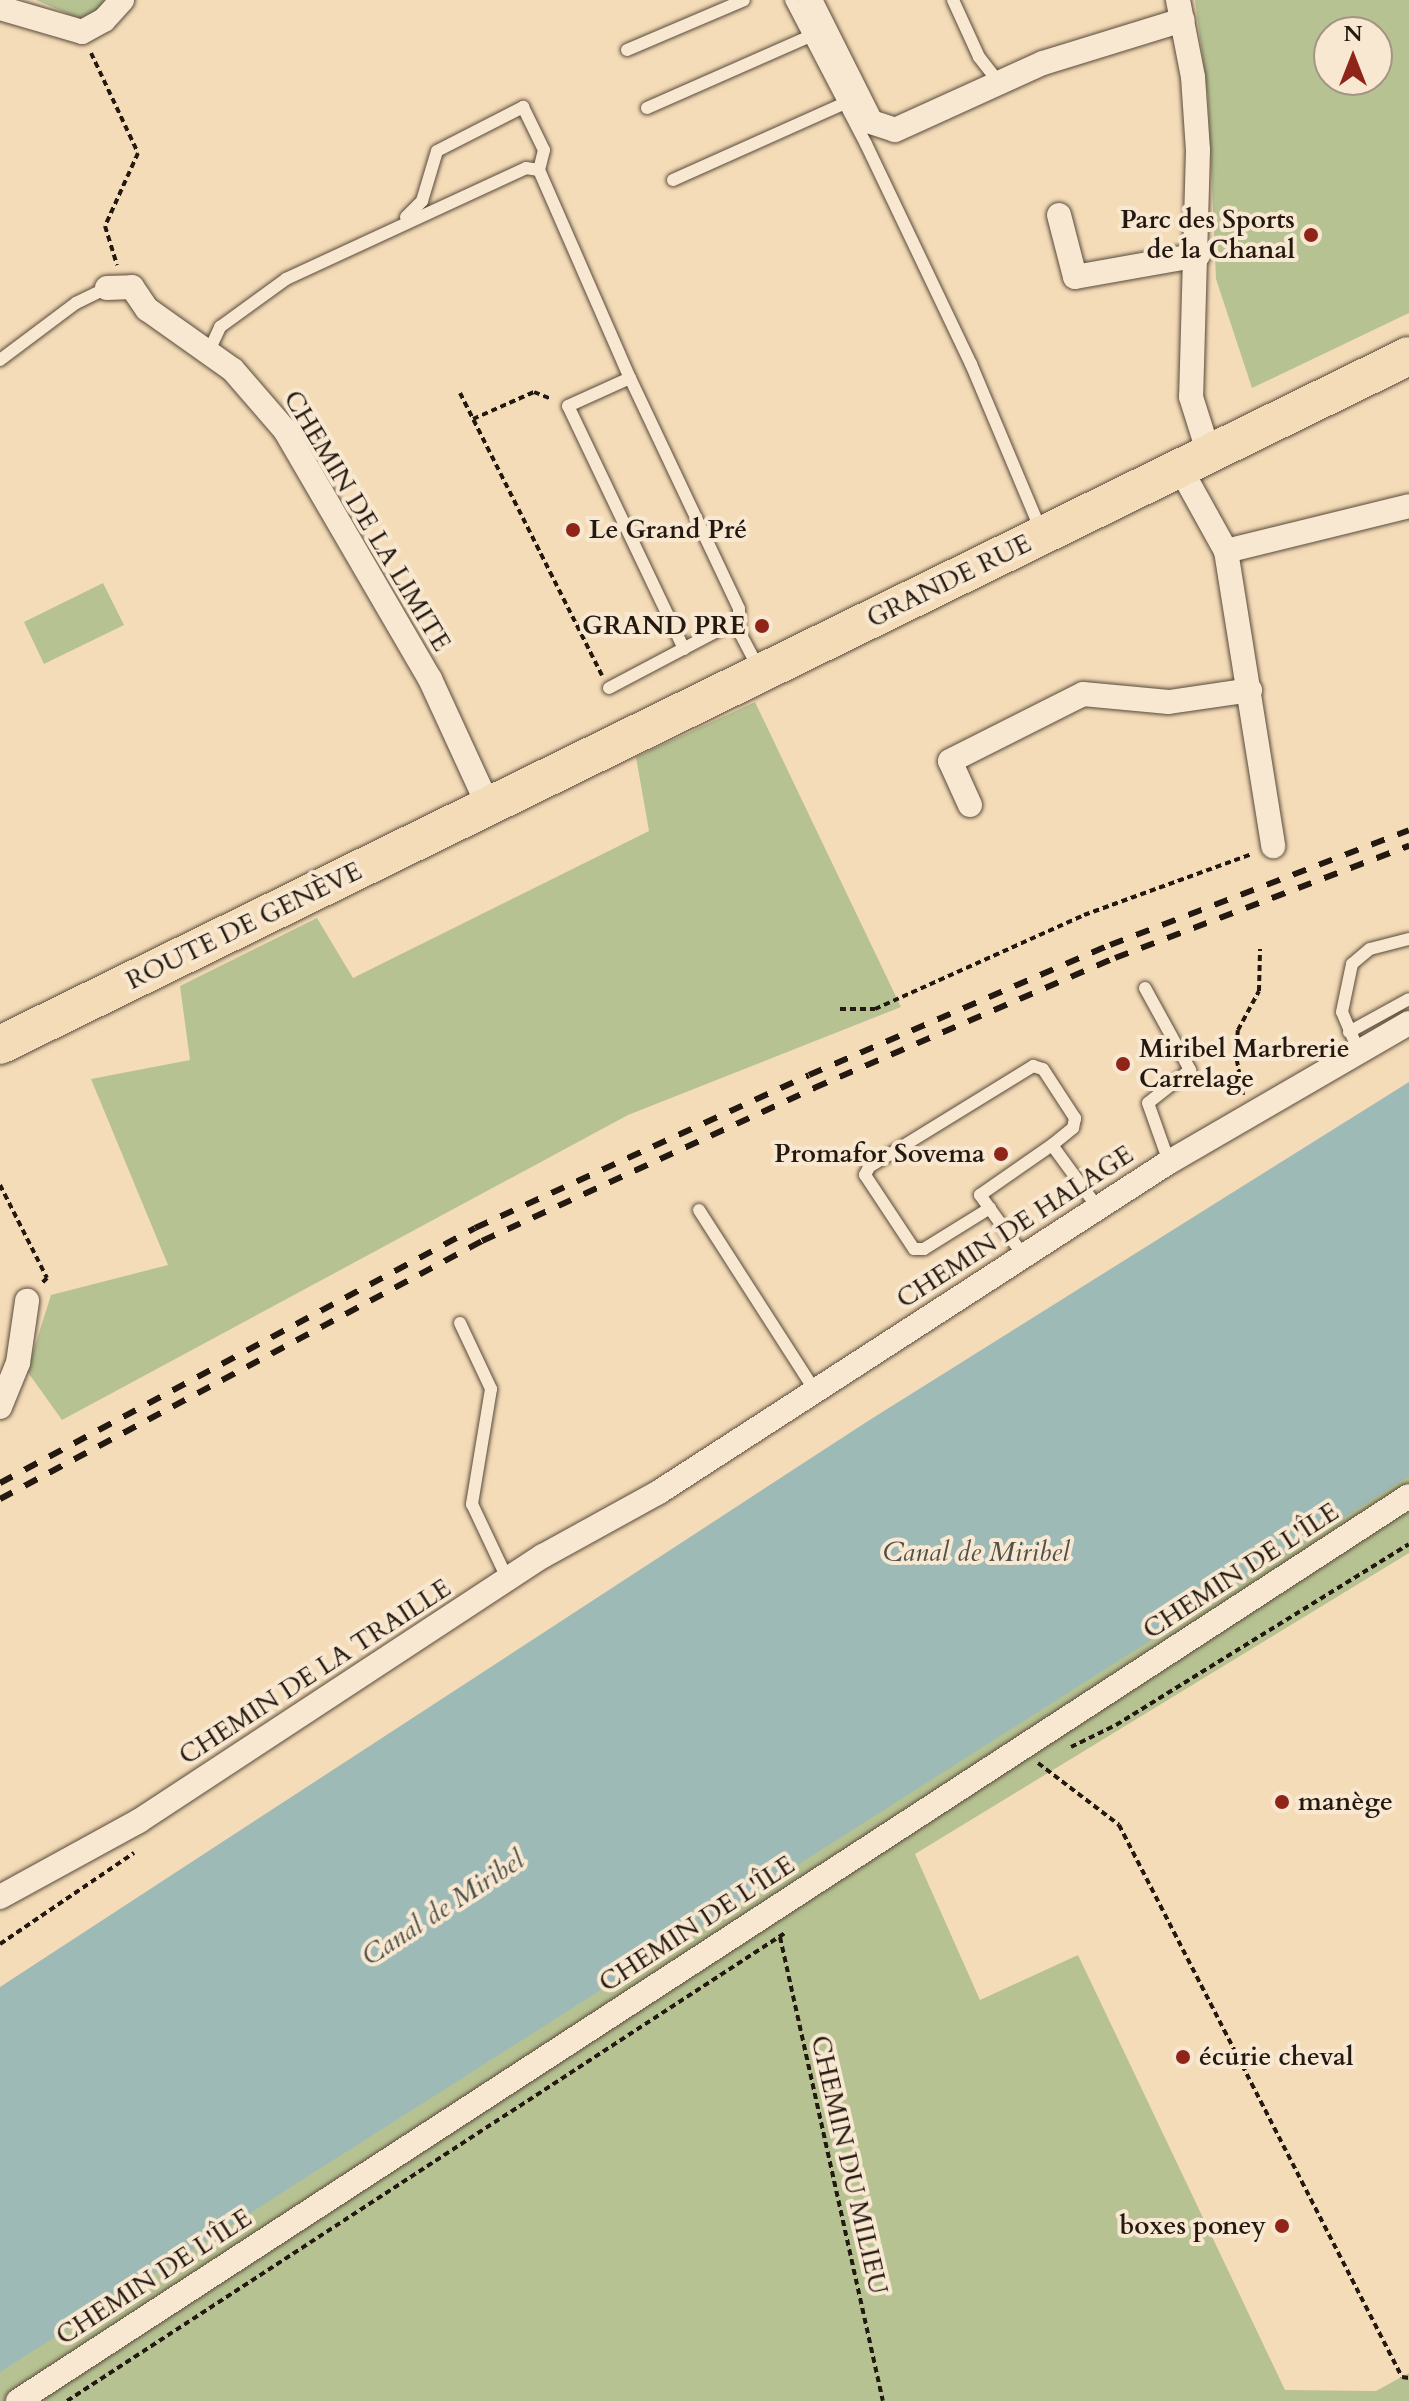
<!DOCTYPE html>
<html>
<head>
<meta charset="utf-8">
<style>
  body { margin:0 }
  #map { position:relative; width:1409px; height:2401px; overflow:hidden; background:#f5dcb8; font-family:Cardo,serif }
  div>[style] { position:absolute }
  .green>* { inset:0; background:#b7c292 }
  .water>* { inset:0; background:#9ebab7 }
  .path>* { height:4px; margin-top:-2px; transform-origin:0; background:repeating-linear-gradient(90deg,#241911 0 6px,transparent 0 10px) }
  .roads { filter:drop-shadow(0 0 2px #584a3b) drop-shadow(0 0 2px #584a3b) }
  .lane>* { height:12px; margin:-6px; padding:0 6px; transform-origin:6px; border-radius:6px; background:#f8e8d1 }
  .street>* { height:24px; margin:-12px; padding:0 12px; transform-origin:12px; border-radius:12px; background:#f8e8d1 }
  .primary>* { height:38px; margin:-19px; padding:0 19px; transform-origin:19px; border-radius:19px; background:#f5dcb8 }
  .rail>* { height:6px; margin-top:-3px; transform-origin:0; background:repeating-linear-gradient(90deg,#241911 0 14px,transparent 0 28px) }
  .dots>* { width:22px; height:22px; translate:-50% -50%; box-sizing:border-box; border:4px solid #f8e8d1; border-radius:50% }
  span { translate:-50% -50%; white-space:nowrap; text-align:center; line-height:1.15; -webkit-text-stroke:8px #f8e8d1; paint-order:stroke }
  .poi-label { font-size:26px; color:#241911; font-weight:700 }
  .right { translate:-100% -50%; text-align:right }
  .left { translate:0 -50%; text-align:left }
  .street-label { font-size:26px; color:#241911 }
  .water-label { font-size:28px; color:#4f514b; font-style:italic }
  .north { position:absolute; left:1313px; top:16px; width:80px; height:80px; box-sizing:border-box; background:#f8e8d1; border:2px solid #a39584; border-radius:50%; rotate:0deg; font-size:22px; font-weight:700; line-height:32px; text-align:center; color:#241911 }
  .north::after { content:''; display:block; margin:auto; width:28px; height:36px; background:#8f2418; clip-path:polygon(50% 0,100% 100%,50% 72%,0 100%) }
</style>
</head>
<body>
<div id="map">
  <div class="green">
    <i style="clip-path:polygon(36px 0,105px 0,89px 23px)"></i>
    <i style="clip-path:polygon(evenodd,1195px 0,1409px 0,1409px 313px,1252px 388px,1216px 279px,1208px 97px,1195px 0,1329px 32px,1377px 32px,1377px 80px,1329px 80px,1329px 32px)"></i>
    <i style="clip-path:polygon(103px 583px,124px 625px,44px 664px,24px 622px)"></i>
    <i style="clip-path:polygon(755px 702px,901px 1007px,628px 1115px,62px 1420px,27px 1371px,51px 1295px,168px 1265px,91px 1079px,190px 1060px,180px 986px,317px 918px,353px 978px,649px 831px,636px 757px)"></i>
    <i style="clip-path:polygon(1409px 1468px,1409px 1553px,915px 1854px,980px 2000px,1078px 1955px,1285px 2390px,1376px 2391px,1409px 2373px,1409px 2401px,0 2401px,0 2361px)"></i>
  </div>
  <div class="water">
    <i style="clip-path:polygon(1409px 1082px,1409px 1476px,0 2372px,0 1987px,868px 1421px)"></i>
  </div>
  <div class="path">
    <i style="left:91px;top:53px;width:110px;rotate:64.8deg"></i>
    <i style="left:138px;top:153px;width:80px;rotate:114.3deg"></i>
    <i style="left:105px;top:226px;width:41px;rotate:72.9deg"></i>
    <i style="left:460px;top:393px;width:316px;rotate:63.3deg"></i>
    <i style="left:473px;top:419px;width:67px;rotate:-23.9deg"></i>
    <i style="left:534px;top:392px;width:18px;rotate:22deg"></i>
    <i style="left:840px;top:1009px;width:35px"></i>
    <i style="left:875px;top:1009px;width:229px;rotate:-24.2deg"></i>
    <i style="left:1084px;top:915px;width:179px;rotate:-20deg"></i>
    <i style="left:1243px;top:1095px;width:40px;rotate:-100deg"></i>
    <i style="left:1236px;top:1056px;width:26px;rotate:-86deg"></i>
    <i style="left:1238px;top:1030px;width:44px;rotate:-61.7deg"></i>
    <i style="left:1259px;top:991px;width:42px;rotate:-88.6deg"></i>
    <i style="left:0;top:1185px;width:104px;rotate:63.2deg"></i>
    <i style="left:47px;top:1278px;width:8px;rotate:135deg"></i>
    <i style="left:1071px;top:1747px;width:50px;rotate:-26.1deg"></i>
    <i style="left:1116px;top:1725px;width:344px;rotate:-31.7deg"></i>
    <i style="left:1038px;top:1763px;width:102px;rotate:37.4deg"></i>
    <i style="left:1119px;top:1825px;width:620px;rotate:62.86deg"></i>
    <i style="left:1402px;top:2377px;width:7px;rotate:8deg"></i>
    <i style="left:780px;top:1937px;width:475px;rotate:77.5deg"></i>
    <i style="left:0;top:1944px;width:162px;rotate:-34.2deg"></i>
    <i style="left:67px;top:2401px;width:857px;rotate:-33.1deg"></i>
  </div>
  <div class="roads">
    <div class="lane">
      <i style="left:791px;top:0;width:162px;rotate:62.5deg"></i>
      <i style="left:866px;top:144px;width:244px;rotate:64.5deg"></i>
      <i style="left:971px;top:364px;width:183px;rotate:67.2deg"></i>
      <i style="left:953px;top:0;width:63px;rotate:65.5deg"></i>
      <i style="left:979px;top:57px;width:33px;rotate:52deg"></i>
      <i style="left:627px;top:50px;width:127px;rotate:-23.1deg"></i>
      <i style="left:647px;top:108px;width:178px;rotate:-23.8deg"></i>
      <i style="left:673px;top:180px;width:188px;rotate:-24.1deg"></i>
      <i style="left:406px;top:217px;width:23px;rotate:-45deg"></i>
      <i style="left:422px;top:201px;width:52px;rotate:-73.3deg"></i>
      <i style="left:437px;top:151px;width:97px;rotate:-27.1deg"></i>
      <i style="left:523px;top:107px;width:48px;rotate:64deg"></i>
      <i style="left:544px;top:150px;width:21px;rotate:104deg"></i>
      <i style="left:208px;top:353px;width:29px;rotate:-65deg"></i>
      <i style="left:220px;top:327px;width:82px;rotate:-36deg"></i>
      <i style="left:286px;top:279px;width:264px;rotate:-24.8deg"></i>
      <i style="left:526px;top:168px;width:13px;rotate:9deg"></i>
      <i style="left:539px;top:170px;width:227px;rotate:66.4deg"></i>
      <i style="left:0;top:360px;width:95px;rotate:-36.9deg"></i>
      <i style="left:76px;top:303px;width:34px;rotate:-26deg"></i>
      <i style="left:684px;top:649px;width:269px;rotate:-115.5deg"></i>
      <i style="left:568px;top:406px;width:68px;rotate:-24.3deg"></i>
      <i style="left:630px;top:378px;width:255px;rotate:64.7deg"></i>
      <i style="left:739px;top:609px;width:22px;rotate:90deg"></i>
      <i style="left:739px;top:631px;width:45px;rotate:62.3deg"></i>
      <i style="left:609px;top:688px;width:146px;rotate:-27.8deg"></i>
      <i style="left:1145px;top:988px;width:94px;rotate:61.2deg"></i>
      <i style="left:1190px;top:1070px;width:53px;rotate:141.8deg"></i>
      <i style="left:1148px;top:1103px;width:63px;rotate:70.4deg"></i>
      <i style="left:1349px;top:1032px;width:68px;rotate:-28.8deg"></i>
      <i style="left:1359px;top:1052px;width:43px;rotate:-113deg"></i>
      <i style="left:1342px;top:1012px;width:49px;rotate:-78.2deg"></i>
      <i style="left:1352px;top:964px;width:23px;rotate:-40deg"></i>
      <i style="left:1370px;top:949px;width:40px;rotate:-14.4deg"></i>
      <i style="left:990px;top:1208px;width:78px;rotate:148.2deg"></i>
      <i style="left:924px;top:1249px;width:10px;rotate:180deg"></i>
      <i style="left:914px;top:1249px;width:89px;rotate:-123.5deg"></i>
      <i style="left:865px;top:1175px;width:9px;rotate:-63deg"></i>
      <i style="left:869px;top:1167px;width:193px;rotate:-31.6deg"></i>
      <i style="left:1033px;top:1066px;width:10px;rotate:17deg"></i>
      <i style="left:1043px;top:1069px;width:59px;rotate:56.9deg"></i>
      <i style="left:1075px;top:1118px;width:10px;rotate:101deg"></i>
      <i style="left:1073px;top:1128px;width:27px;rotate:141deg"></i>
      <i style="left:699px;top:1210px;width:215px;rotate:57.3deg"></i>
      <i style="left:1023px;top:1255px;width:74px;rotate:-125.6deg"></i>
      <i style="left:980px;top:1195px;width:88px;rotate:-34.8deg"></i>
      <i style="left:1052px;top:1145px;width:78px;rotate:53.9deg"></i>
      <i style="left:460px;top:1323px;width:73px;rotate:64.8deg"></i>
      <i style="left:491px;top:1389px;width:117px;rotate:99.4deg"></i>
      <i style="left:472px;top:1504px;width:84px;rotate:64.7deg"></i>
    </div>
    <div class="street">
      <i style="left:810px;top:0;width:136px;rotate:63.4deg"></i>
      <i style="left:871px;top:122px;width:25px;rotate:18deg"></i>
      <i style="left:895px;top:130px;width:162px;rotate:-24.4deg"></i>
      <i style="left:1043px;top:63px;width:146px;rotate:-17.1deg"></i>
      <i style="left:1178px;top:0;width:78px;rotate:79deg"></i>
      <i style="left:1193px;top:77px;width:73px;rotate:86.1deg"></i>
      <i style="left:1198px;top:150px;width:247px;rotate:91.6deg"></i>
      <i style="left:1191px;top:397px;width:60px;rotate:72.5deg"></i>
      <i style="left:0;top:8px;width:85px;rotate:16.3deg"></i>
      <i style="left:82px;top:32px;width:25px;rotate:-29deg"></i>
      <i style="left:104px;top:20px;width:27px;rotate:-48deg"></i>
      <i style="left:1059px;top:215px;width:64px;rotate:75.5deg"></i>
      <i style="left:1075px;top:277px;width:125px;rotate:-10.1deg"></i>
      <i style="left:107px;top:288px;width:25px;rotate:-2deg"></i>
      <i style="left:132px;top:287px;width:27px;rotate:56deg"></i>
      <i style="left:147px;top:309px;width:105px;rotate:35.3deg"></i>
      <i style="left:233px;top:370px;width:79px;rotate:49.1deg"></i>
      <i style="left:285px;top:430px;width:288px;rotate:59.8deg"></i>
      <i style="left:430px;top:679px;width:141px;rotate:65.3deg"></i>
      <i style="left:1180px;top:468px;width:95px;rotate:61deg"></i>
      <i style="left:1226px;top:551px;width:299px;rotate:80.9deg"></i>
      <i style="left:1226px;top:551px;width:188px;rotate:-13.8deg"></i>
      <i style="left:970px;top:805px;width:48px;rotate:-114.4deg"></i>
      <i style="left:950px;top:761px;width:149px;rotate:-26.7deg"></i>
      <i style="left:1083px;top:694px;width:86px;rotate:5.3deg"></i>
      <i style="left:1169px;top:702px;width:82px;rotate:-8.4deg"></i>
      <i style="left:0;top:1407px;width:48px;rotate:-67.8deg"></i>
      <i style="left:18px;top:1363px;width:63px;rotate:-81.7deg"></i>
      <i style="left:0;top:1897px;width:158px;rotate:-28.7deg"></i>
      <i style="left:139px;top:1821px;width:483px;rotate:-33.3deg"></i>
      <i style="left:543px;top:1556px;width:132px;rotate:-28.9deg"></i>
      <i style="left:659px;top:1492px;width:607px;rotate:-32.91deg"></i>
      <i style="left:1169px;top:1162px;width:277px;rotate:-30.1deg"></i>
      <i style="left:18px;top:2401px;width:1659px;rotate:-33.05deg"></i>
    </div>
    <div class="primary">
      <i style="left:0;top:1045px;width:1568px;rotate:-26.06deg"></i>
    </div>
  </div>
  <div class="rail">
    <i style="left:0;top:1483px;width:539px;rotate:-28.23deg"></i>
    <i style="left:475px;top:1228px;width:367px;rotate:-24.6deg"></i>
    <i style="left:809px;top:1075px;width:328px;rotate:-23.4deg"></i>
    <i style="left:1110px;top:945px;width:320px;rotate:-21deg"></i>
    <i style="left:0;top:1499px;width:547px;rotate:-28.16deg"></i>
    <i style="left:482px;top:1241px;width:366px;rotate:-24.7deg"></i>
    <i style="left:814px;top:1088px;width:328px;rotate:-23.4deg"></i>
    <i style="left:1115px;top:958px;width:315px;rotate:-20.9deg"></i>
  </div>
  <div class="dots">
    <i style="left:1311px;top:235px;background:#8f2418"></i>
    <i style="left:573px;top:530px;background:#8f2418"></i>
    <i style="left:762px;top:626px;background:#8f2418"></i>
    <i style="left:1123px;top:1064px;background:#8f2418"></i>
    <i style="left:1001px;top:1154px;background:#8f2418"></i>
    <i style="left:1282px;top:1802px;background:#8f2418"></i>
    <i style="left:1183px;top:2057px;background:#8f2418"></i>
    <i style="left:1282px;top:2226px;background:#8f2418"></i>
  </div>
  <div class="poi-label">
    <span class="right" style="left:1295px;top:235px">Parc des Sports<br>de la Chanal</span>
    <span class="left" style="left:589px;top:530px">Le Grand Pré</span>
    <span class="right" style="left:746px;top:626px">GRAND PRE</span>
    <span class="left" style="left:1139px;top:1064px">Miribel Marbrerie<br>Carrelage</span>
    <span class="right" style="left:985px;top:1154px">Promafor Sovema</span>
    <span class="left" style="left:1298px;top:1802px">manège</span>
    <span class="left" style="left:1199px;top:2057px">écurie cheval</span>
    <span class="right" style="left:1266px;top:2226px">boxes poney</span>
  </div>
  <div class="street-label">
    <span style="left:367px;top:521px;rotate:59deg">CHEMIN DE LA LIMITE</span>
    <span style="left:949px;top:581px;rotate:-26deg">GRANDE RUE</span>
    <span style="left:244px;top:926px;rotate:-26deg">ROUTE DE GENÈVE</span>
    <span style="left:1015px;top:1227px;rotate:-33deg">CHEMIN DE HALAGE</span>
    <span style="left:1241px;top:1571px;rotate:-33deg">CHEMIN DE L'ÎLE</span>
    <span style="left:315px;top:1672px;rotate:-33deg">CHEMIN DE LA TRAILLE</span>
    <span style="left:697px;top:1924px;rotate:-33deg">CHEMIN DE L'ÎLE</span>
    <span style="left:849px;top:2165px;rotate:77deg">CHEMIN DU MILIEU</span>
    <span style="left:154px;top:2277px;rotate:-33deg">CHEMIN DE L'ÎLE</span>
  </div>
  <div class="water-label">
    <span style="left:976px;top:1552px">Canal de Miribel</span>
    <span style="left:443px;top:1908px;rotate:-33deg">Canal de Miribel</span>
  </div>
  <div class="north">N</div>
</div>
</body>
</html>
